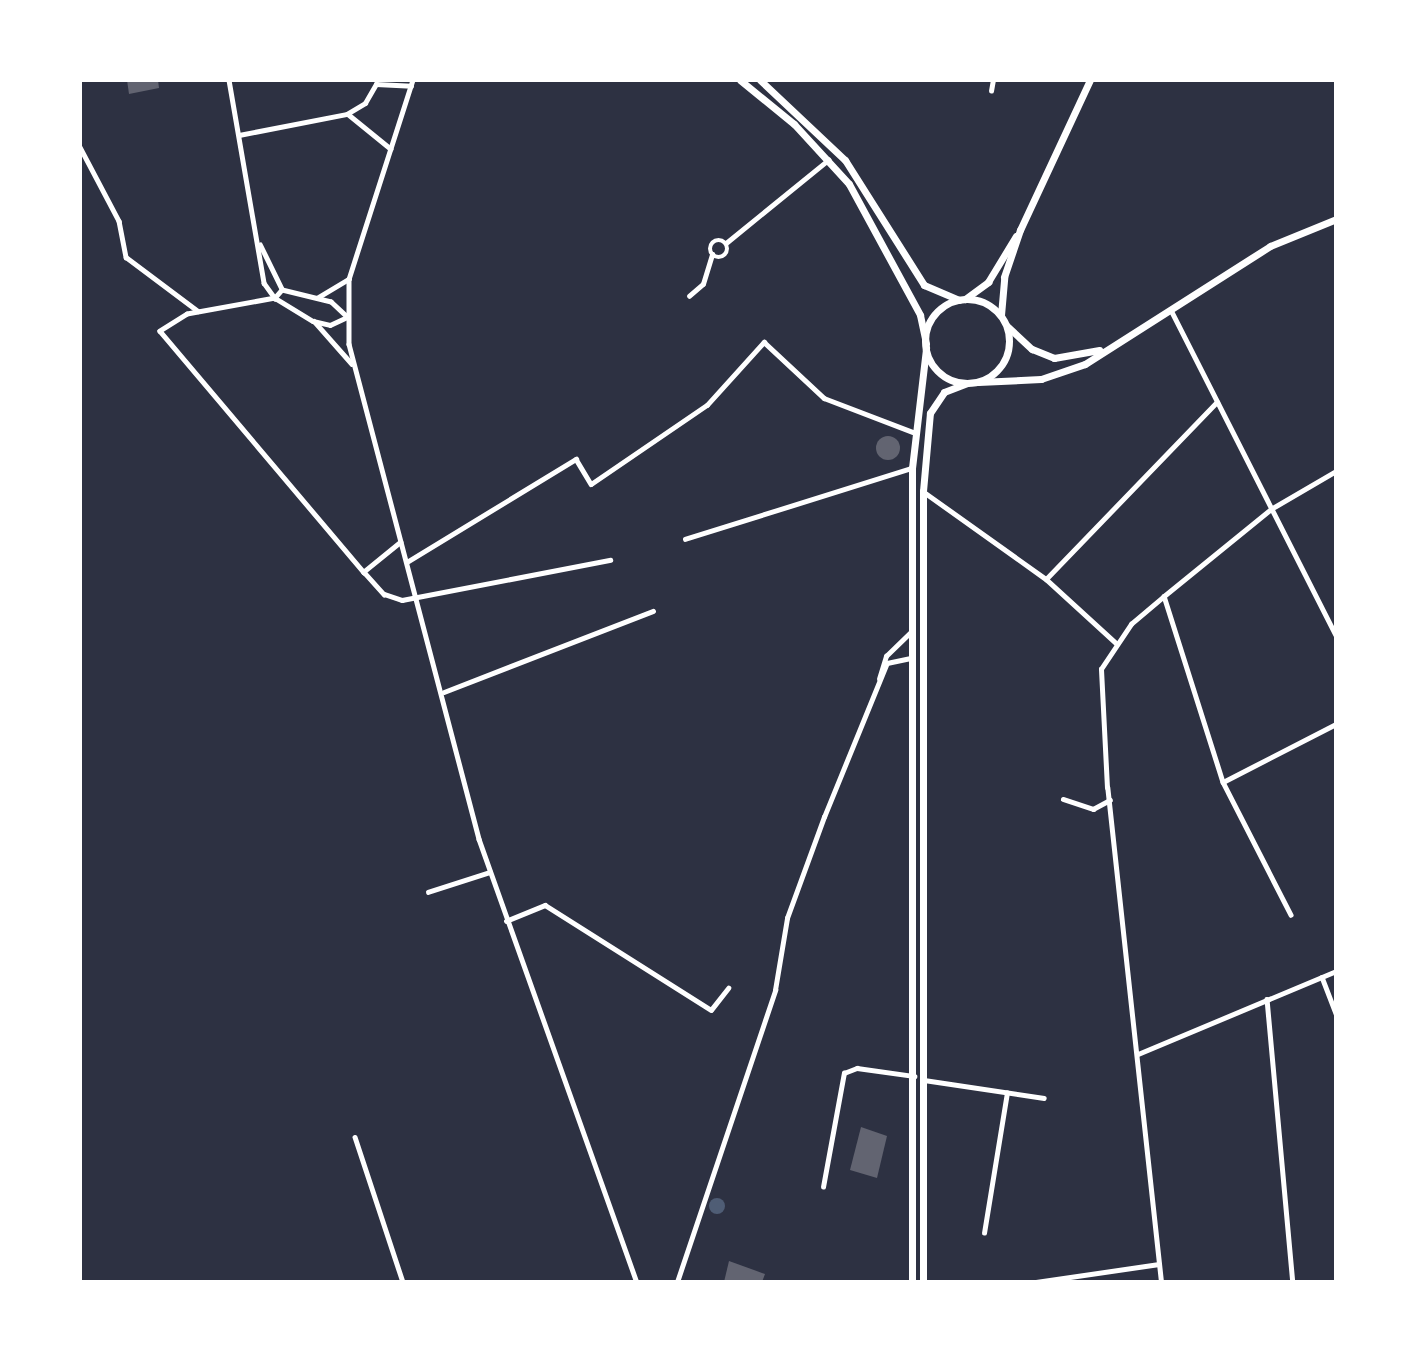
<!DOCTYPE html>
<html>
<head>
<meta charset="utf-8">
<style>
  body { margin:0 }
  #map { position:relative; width:1416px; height:1362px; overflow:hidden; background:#2d3142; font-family:Karla,sans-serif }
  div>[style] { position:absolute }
  .water>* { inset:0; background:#4f5d75 }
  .round { border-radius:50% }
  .building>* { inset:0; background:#626471 }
  .minor>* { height:4.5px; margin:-2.25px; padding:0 2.25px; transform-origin:2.25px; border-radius:2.25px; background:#fff }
  .minor>.ring { margin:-2.25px; padding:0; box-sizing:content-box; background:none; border:4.5px solid #fff; border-radius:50% }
  .secondary>* { height:7px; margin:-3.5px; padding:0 3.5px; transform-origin:3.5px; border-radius:3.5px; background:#fff }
  .primary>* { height:7px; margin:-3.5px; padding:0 3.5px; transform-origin:3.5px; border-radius:3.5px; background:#fff }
  .primary>.ring { margin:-3.5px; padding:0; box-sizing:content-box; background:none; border:7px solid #fff; border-radius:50% }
  span { translate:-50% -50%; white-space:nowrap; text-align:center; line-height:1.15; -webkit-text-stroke:7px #fff; paint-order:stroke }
  .frame { position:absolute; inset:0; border:82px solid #fff; pointer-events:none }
</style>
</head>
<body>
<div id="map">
  <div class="water">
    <i class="round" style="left:709px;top:1198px;width:16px;height:16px"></i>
  </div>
  <div class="building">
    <i style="clip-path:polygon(127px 80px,158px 80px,159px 88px,129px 94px)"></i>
    <i class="round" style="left:876px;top:436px;width:24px;height:24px"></i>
    <i style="clip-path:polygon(861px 1127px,887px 1136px,877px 1178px,850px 1170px)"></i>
    <i style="clip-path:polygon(729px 1261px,765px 1274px,762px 1282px,724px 1282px)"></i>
  </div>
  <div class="minor">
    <i style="left:229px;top:80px;width:206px;rotate:80.2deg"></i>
    <i style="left:264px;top:283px;width:19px;rotate:54deg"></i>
    <i style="left:275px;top:298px;width:44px;rotate:31.2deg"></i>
    <i style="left:313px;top:321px;width:17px;rotate:13deg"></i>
    <i style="left:330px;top:325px;width:19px;rotate:-25deg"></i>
    <i style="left:347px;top:317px;width:22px;rotate:-137deg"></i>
    <i style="left:331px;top:302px;width:50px;rotate:-166.2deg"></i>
    <i style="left:282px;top:290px;width:50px;rotate:-116.1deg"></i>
    <i style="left:413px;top:80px;width:209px;rotate:107.8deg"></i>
    <i style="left:349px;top:279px;width:65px;rotate:90deg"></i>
    <i style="left:349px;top:344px;width:512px;rotate:75.28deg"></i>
    <i style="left:479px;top:839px;width:470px;rotate:70.4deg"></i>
    <i style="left:991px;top:91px;width:11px;rotate:-80deg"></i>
    <i style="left:348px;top:114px;width:55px;rotate:39.1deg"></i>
    <i style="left:239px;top:135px;width:110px;rotate:-11deg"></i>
    <i style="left:347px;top:114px;width:21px;rotate:-31deg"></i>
    <i style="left:365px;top:103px;width:22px;rotate:-60deg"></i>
    <i style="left:376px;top:84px;width:35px;rotate:3deg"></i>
    <i style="left:80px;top:147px;width:84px;rotate:62.2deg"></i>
    <i style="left:119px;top:221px;width:37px;rotate:79deg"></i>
    <i style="left:126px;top:257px;width:90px;rotate:36.9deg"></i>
    <i class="ring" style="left:710px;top:240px;width:13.5px;height:13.5px"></i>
    <i style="left:726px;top:243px;width:132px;rotate:-39.1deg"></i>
    <i style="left:282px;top:290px;width:11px;rotate:131deg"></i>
    <i style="left:275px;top:298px;width:89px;rotate:169.7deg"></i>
    <i style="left:187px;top:314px;width:32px;rotate:148deg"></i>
    <i style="left:160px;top:331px;width:316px;rotate:49.8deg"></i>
    <i style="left:689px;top:296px;width:18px;rotate:-41deg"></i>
    <i style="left:703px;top:284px;width:31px;rotate:-73deg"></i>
    <i style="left:317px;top:298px;width:37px;rotate:-31deg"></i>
    <i style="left:1171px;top:310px;width:364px;rotate:63.1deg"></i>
    <i style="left:314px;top:321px;width:57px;rotate:48.5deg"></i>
    <i style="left:924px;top:492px;width:150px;rotate:35.5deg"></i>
    <i style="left:1046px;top:579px;width:95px;rotate:42.4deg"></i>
    <i style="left:685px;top:539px;width:238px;rotate:-17.4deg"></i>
    <i style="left:401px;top:542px;width:48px;rotate:141deg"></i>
    <i style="left:364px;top:572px;width:30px;rotate:48deg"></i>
    <i style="left:384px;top:594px;width:19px;rotate:18deg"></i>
    <i style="left:402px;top:600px;width:212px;rotate:-10.9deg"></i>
    <i style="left:407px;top:562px;width:198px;rotate:-31.4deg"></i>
    <i style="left:576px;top:459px;width:29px;rotate:59deg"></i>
    <i style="left:591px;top:484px;width:140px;rotate:-34.3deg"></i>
    <i style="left:707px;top:405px;width:85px;rotate:-47.9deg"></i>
    <i style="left:764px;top:342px;width:82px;rotate:43deg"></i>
    <i style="left:824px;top:398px;width:95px;rotate:20.9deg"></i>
    <i style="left:1046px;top:579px;width:246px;rotate:-46deg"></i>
    <i style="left:1164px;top:596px;width:195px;rotate:72.4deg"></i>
    <i style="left:1223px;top:782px;width:149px;rotate:62.9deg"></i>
    <i style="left:879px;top:679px;width:24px;rotate:-73deg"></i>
    <i style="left:886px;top:656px;width:36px;rotate:-44deg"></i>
    <i style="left:444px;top:692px;width:224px;rotate:-21.2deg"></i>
    <i style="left:1223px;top:782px;width:127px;rotate:-27.2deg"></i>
    <i style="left:1063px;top:799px;width:32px;rotate:18deg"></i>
    <i style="left:1093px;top:809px;width:19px;rotate:-28deg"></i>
    <i style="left:428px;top:892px;width:65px;rotate:-17.9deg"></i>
    <i style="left:506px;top:921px;width:42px;rotate:-22.3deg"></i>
    <i style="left:545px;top:905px;width:196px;rotate:32.3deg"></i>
    <i style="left:711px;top:1010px;width:28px;rotate:-52deg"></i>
    <i style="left:1322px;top:977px;width:40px;rotate:69deg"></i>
    <i style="left:1267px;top:999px;width:284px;rotate:84.8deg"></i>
    <i style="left:1138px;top:1054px;width:215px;rotate:-22.7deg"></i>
    <i style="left:924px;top:1080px;width:121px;rotate:8.5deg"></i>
    <i style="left:355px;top:1137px;width:153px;rotate:71.7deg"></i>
    <i style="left:823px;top:1187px;width:116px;rotate:-79.6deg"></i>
    <i style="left:844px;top:1073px;width:14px;rotate:-21deg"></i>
    <i style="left:857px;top:1068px;width:58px;rotate:8deg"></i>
    <i style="left:984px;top:1233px;width:142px;rotate:-80.7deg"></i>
    <i style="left:677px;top:1282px;width:308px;rotate:-71.4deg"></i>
    <i style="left:775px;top:990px;width:73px;rotate:-80.5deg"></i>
    <i style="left:787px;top:918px;width:108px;rotate:-69.9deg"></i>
    <i style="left:824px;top:817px;width:166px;rotate:-67.8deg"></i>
    <i style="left:887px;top:663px;width:25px;rotate:-12deg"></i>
    <i style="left:1036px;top:1282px;width:124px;rotate:-8.3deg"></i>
    <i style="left:1161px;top:1282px;width:497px;rotate:-96.2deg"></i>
    <i style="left:1107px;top:788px;width:119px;rotate:-92.9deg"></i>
    <i style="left:1101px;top:669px;width:54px;rotate:-56.3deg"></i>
    <i style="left:1131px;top:624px;width:43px;rotate:-40.3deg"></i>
    <i style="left:1164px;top:596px;width:138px;rotate:-39.1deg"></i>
    <i style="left:1271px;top:509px;width:75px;rotate:-30.3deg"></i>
  </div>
  <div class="secondary">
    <i style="left:740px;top:80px;width:70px;rotate:39.2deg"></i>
    <i style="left:794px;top:124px;width:81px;rotate:47.5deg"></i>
    <i style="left:849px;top:184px;width:149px;rotate:61.5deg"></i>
    <i style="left:920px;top:315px;width:29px;rotate:78deg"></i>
    <i style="left:760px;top:80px;width:117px;rotate:43.3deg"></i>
    <i style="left:845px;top:160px;width:148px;rotate:57.7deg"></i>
    <i style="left:924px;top:285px;width:38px;rotate:23deg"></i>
    <i style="left:1007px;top:326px;width:34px;rotate:43deg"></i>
    <i style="left:1032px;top:349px;width:24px;rotate:22deg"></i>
    <i style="left:1054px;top:358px;width:46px;rotate:-10.1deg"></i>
    <i style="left:978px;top:382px;width:63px;rotate:-2.7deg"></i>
    <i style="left:1041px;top:379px;width:46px;rotate:-18.8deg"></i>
    <i style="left:1085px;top:364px;width:219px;rotate:-32.5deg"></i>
    <i style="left:1270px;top:246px;width:71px;rotate:-22.2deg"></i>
  </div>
  <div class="primary">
    <i style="left:965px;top:299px;width:29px;rotate:-36deg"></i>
    <i style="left:988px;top:282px;width:54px;rotate:-58.7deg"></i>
    <i class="ring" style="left:925px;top:299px;width:77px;height:77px"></i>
    <i style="left:1001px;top:315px;width:38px;rotate:-85deg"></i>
    <i style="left:1004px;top:277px;width:50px;rotate:-71.2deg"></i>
    <i style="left:1020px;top:230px;width:166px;rotate:-65deg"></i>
    <i style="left:912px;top:1282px;width:814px;rotate:-90deg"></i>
    <i style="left:912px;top:468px;width:121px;rotate:-83.3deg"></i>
    <i style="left:923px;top:1282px;width:791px;rotate:-90deg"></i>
    <i style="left:923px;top:491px;width:78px;rotate:-84.9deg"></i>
    <i style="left:930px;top:413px;width:25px;rotate:-56deg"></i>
    <i style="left:944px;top:392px;width:25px;rotate:-21deg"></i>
  </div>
  <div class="frame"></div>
</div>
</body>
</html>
